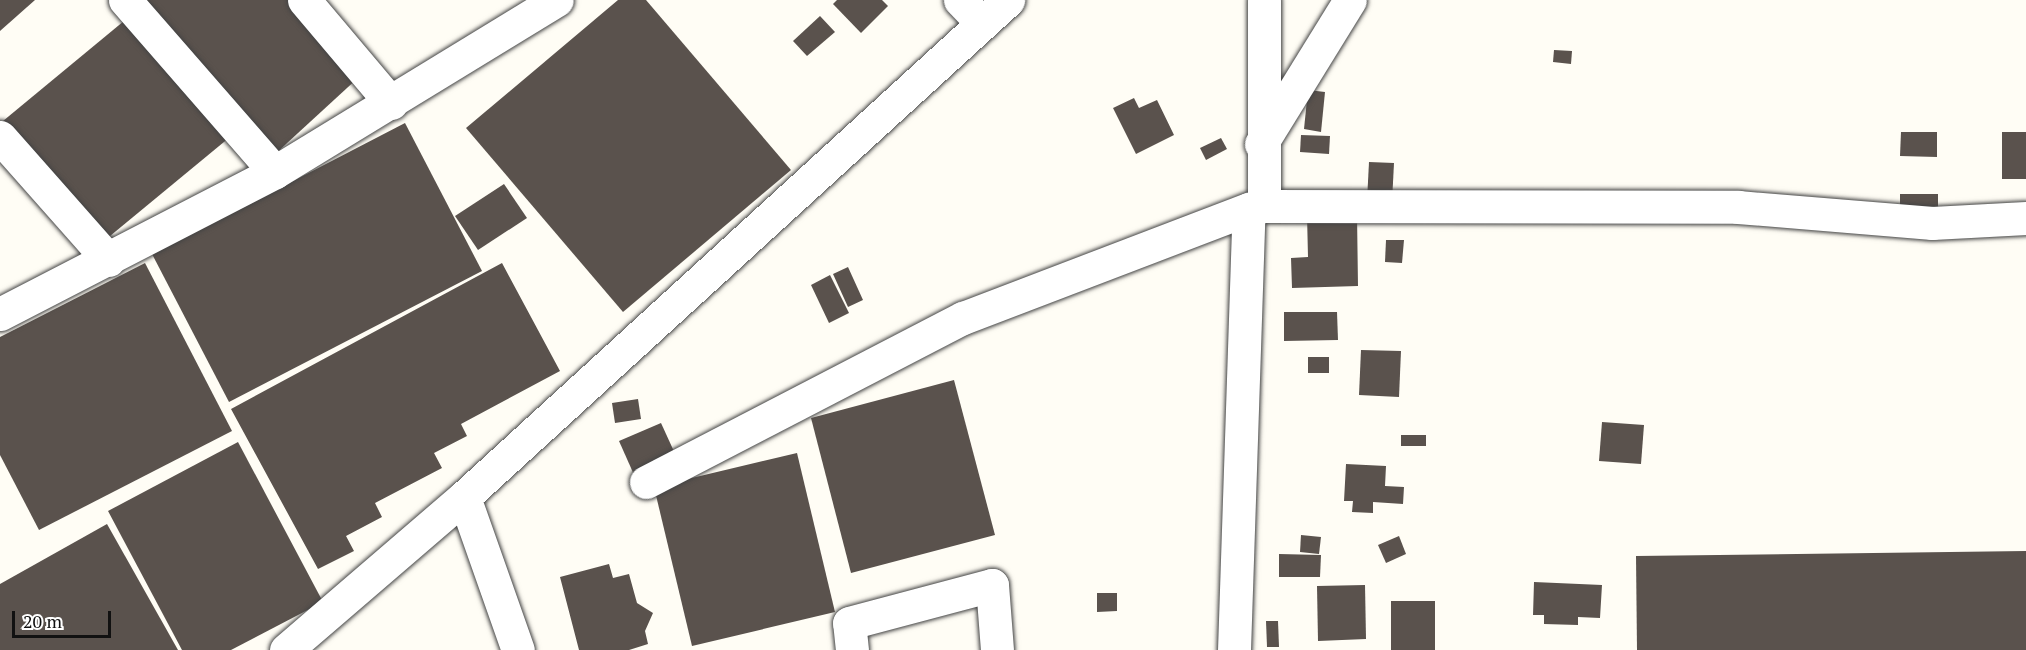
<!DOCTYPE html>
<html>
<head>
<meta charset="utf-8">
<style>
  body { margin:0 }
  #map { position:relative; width:2026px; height:650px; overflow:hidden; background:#fffdf5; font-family:"PT Serif",serif }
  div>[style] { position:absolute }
  .building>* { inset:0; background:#5a524d }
  .roads { filter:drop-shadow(0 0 2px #444) drop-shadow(0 0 2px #444) }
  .minor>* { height:33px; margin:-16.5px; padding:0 16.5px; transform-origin:16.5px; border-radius:16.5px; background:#fff }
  span { translate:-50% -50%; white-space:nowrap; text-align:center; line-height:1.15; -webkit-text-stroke:6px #fff; paint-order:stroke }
  .scale { position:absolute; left:12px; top:611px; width:99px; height:27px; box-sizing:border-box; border:3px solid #111; border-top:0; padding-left:8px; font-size:18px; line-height:21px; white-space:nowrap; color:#111; -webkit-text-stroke:4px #fff; paint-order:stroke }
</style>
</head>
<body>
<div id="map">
  <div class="building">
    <i style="clip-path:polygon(0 0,35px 0,0 31px)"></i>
    <i style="clip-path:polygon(129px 0,289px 0,359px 77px,273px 156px)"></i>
    <i style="clip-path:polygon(618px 0,646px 0,791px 170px,623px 312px,466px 128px)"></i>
    <i style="clip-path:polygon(837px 0,882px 0,888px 6px,861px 33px,833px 4px)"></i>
    <i style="clip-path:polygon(130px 16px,230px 137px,104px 241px,3px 121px)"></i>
    <i style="clip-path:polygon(820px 16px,835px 32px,807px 56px,793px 41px)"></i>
    <i style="clip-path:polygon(1554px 50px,1572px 51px,1571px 64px,1553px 62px)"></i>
    <i style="clip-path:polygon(1308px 90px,1325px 92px,1321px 132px,1304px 129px)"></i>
    <i style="clip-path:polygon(1134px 98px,1139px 108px,1157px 100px,1174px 135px,1136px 154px,1113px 108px)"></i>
    <i style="clip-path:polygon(405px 123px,482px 271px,229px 402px,152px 254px)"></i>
    <i style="clip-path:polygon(1901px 132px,1937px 132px,1937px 157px,1900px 156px)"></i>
    <i style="clip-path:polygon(2002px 132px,2026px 132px,2026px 179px,2002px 179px)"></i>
    <i style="clip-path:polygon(1301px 135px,1330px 136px,1329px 154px,1300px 152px)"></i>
    <i style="clip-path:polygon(1221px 138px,1227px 149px,1206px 160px,1200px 148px)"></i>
    <i style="clip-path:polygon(1369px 162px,1394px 163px,1392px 202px,1367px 201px)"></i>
    <i style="clip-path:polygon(504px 184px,527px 218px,478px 250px,455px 216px)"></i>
    <i style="clip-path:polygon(1900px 194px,1938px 194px,1938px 218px,1900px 217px)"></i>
    <i style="clip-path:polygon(1357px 214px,1358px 286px,1292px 288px,1291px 258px,1308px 257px,1307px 215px)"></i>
    <i style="clip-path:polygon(1386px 240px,1404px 240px,1402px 263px,1385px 262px)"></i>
    <i style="clip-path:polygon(145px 263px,232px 431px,39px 530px,0 455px,0 337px)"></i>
    <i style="clip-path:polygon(502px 263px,560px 371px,461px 424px,467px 436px,434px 453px,442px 468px,375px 503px,382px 517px,346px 536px,354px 551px,318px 569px,231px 409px)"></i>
    <i style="clip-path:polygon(848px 267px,863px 300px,848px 307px,833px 274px)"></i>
    <i style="clip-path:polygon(830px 275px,849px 313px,829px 323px,811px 285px)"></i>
    <i style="clip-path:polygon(1284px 312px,1337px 312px,1338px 340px,1284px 341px)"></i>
    <i style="clip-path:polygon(1361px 350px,1401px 351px,1399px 397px,1359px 395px)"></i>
    <i style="clip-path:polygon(1308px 357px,1329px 357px,1329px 373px,1308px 373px)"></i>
    <i style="clip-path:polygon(954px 380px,995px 535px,851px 573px,811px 418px)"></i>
    <i style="clip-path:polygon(638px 399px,641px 419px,615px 423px,612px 403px)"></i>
    <i style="clip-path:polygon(1602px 422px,1644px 425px,1641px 464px,1599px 461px)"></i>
    <i style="clip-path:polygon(661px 423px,677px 458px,635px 477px,619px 441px)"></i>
    <i style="clip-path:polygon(1401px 435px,1426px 435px,1426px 446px,1401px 446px)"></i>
    <i style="clip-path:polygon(238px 442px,323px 602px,231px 650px,182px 650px,108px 511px)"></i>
    <i style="clip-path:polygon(797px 453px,835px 612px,692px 646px,654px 487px)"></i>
    <i style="clip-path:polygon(1346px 464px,1386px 466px,1385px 486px,1404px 487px,1403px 504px,1373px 502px,1373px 513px,1352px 512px,1353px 501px,1344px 501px)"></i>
    <i style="clip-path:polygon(107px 524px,178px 650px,0 650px,0 584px)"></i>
    <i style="clip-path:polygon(1301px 535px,1321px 537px,1319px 554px,1300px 552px)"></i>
    <i style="clip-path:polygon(1399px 536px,1406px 554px,1386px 563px,1378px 545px)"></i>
    <i style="clip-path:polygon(2026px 551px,2026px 650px,1637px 650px,1636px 556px)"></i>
    <i style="clip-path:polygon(1279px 554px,1321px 555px,1320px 577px,1279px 577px)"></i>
    <i style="clip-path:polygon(609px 564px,613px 578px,629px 574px,637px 603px,653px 613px,645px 631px,648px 644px,629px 650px,579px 650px,560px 577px)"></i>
    <i style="clip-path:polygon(1534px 582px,1602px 585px,1600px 618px,1578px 617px,1578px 625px,1544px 624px,1544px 615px,1533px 615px)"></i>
    <i style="clip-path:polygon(1365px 585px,1366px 639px,1318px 641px,1317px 586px)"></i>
    <i style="clip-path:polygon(1097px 593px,1117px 593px,1117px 611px,1097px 612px)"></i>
    <i style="clip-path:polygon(1391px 601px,1435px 601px,1435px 650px,1391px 650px)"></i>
    <i style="clip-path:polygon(1266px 621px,1278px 621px,1279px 647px,1267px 647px)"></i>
  </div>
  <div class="roads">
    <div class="minor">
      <i style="left:125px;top:0;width:228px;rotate:48.9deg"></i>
      <i style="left:304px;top:0;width:135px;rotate:49.8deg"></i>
      <i style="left:960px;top:0;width:29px;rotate:46deg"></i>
      <i style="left:0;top:137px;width:164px;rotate:48.5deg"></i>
      <i style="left:1261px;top:144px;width:169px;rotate:-58.3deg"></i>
      <i style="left:1264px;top:206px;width:474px;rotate:0.1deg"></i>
      <i style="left:1738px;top:207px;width:195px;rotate:4.7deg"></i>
      <i style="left:1932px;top:223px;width:94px;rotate:-3deg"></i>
      <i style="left:0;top:314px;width:309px;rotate:-27.3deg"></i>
      <i style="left:275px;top:172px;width:330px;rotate:-31.4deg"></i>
      <i style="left:646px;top:482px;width:357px;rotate:-27.4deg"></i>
      <i style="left:963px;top:318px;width:306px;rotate:-20.9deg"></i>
      <i style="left:464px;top:497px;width:162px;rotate:70.6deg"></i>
      <i style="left:286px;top:650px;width:235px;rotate:-40.7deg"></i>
      <i style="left:464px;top:497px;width:737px;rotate:-42.41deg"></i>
      <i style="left:852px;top:650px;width:27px;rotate:-96deg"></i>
      <i style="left:849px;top:623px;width:148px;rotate:-14.9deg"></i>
      <i style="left:992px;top:585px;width:65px;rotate:85.6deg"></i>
      <i style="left:1234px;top:650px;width:441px;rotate:-88.1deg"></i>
      <i style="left:1249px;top:209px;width:15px;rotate:-11deg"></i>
      <i style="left:1264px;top:206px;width:206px;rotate:-90deg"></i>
    </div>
  </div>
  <div class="scale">20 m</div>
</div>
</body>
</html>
